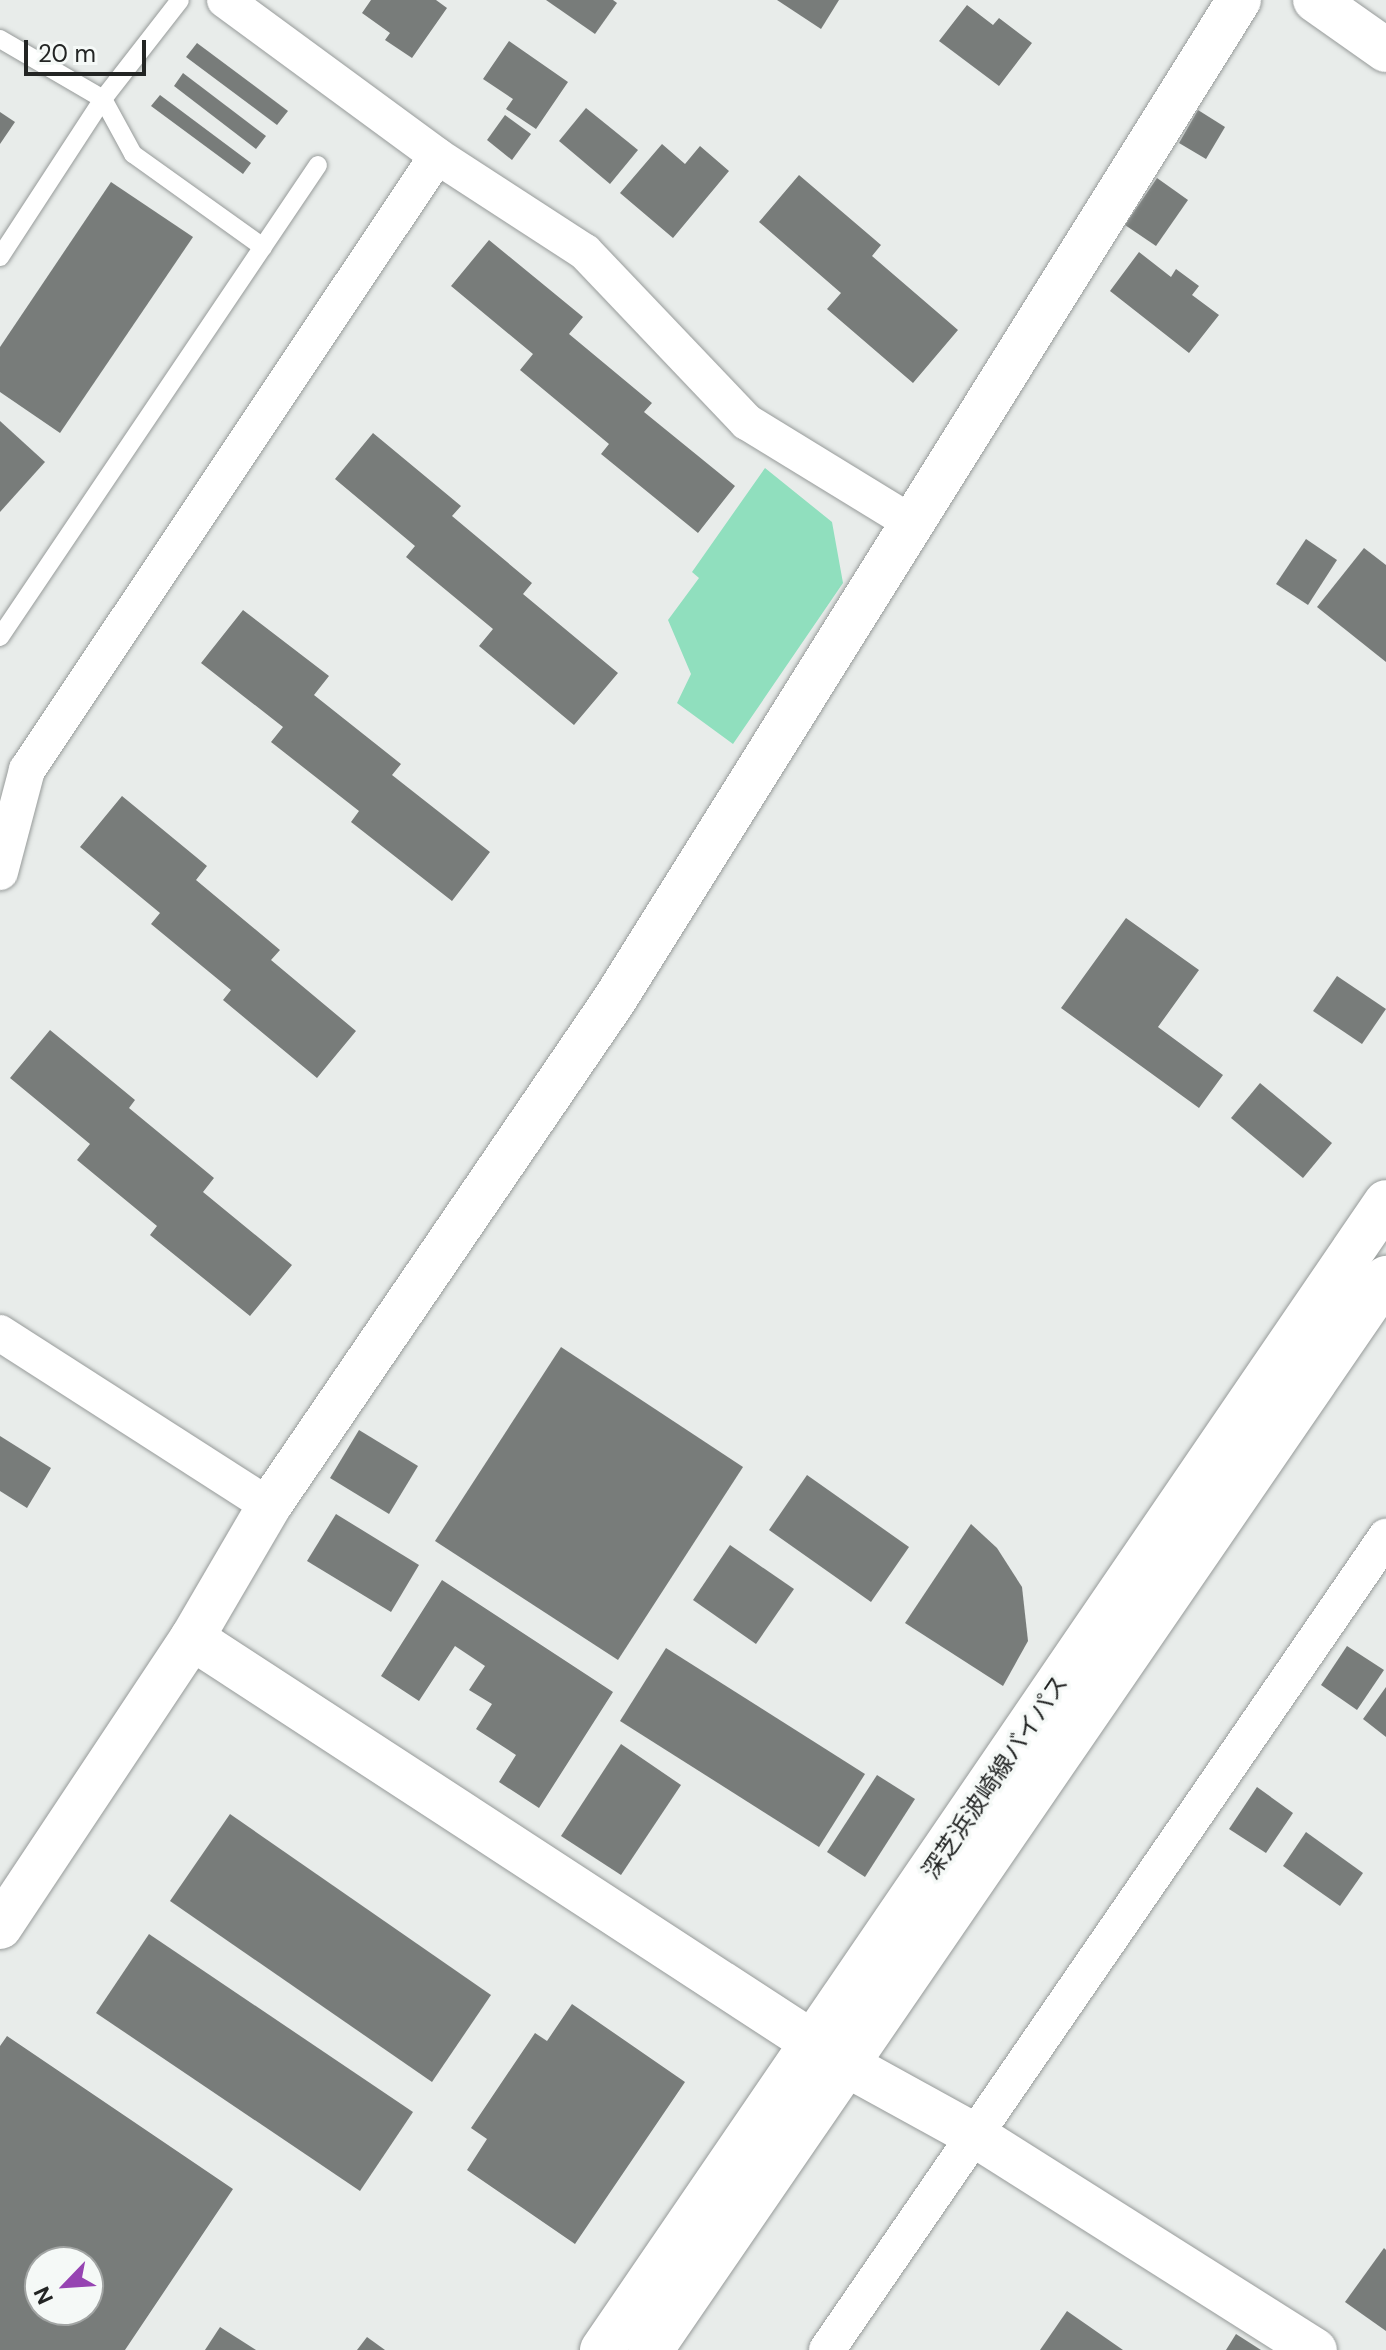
<!DOCTYPE html>
<html>
<head>
<meta charset="utf-8">
<style>
  body { margin:0 }
  #map { position:relative; width:1386px; height:2350px; overflow:hidden; background:#e8ecea; font-family:"DM Sans","Noto Sans JP",sans-serif }
  div>[style] { position:absolute }
  .green>* { inset:0; background:#90dfbe }
  .building>* { inset:0; background:#787c7a }
  .roads { filter:drop-shadow(0 0 2px #979b9a) drop-shadow(0 0 2px #979b9a) }
  .lane>* { height:18px; margin:-9px; padding:0 9px; transform-origin:9px; border-radius:9px; background:#fff }
  .street>* { height:36px; margin:-18px; padding:0 18px; transform-origin:18px; border-radius:18px; background:#fff }
  .secondary>* { height:44px; margin:-22px; padding:0 22px; transform-origin:22px; border-radius:22px; background:#fff }
  span { translate:-50% -50%; white-space:nowrap; text-align:center; line-height:1.15; -webkit-text-stroke:7px #f5f9f7; paint-order:stroke }
  .street-label { font-size:24px; color:#232524 }
  .north { position:absolute; left:24px; top:2246px; width:80px; height:80px; box-sizing:border-box; background:#f5f9f7; border:2px solid #a1a4a3; border-radius:50%; rotate:245deg; font-size:22px; font-weight:700; line-height:32px; text-align:center; color:#232524 }
  .north::after { content:''; display:block; margin:auto; width:28px; height:36px; background:#9644b2; clip-path:polygon(50% 0,100% 100%,50% 72%,0 100%) }
  .scale { position:absolute; left:24px; top:40px; width:122px; height:36px; box-sizing:border-box; border:4px solid #232524; border-top:0; padding-left:10px; font-size:24px; line-height:28px; white-space:nowrap; color:#232524; -webkit-text-stroke:6px #f5f9f7; paint-order:stroke }
</style>
</head>
<body>
<div id="map">
  <div class="green">
    <i style="clip-path:polygon(765px 468px,832px 522px,843px 583px,733px 744px,677px 703px,691px 674px,668px 620px,699px 578px,692px 572px)"></i>
  </div>
  <div class="building">
    <i style="clip-path:polygon(371px 0,436px 0,447px 8px,412px 58px,385px 40px,390px 33px,362px 13px)"></i>
    <i style="clip-path:polygon(546px 0,613px 0,617px 3px,595px 34px)"></i>
    <i style="clip-path:polygon(777px 0,839px 0,821px 29px)"></i>
    <i style="clip-path:polygon(967px 5px,993px 25px,999px 18px,1032px 43px,999px 86px,939px 41px)"></i>
    <i style="clip-path:polygon(509px 41px,568px 82px,536px 129px,506px 109px,513px 99px,483px 79px)"></i>
    <i style="clip-path:polygon(197px 43px,288px 111px,277px 125px,186px 57px)"></i>
    <i style="clip-path:polygon(183px 73px,266px 136px,256px 149px,174px 86px)"></i>
    <i style="clip-path:polygon(160px 95px,251px 163px,243px 174px,151px 106px)"></i>
    <i style="clip-path:polygon(586px 108px,638px 150px,610px 184px,559px 141px)"></i>
    <i style="clip-path:polygon(1198px 110px,1225px 127px,1206px 159px,1179px 143px)"></i>
    <i style="clip-path:polygon(0 112px,15px 122px,0 144px)"></i>
    <i style="clip-path:polygon(505px 115px,531px 134px,512px 160px,487px 140px)"></i>
    <i style="clip-path:polygon(662px 144px,685px 164px,700px 146px,729px 171px,673px 238px,620px 193px)"></i>
    <i style="clip-path:polygon(799px 175px,881px 245px,872px 256px,958px 330px,913px 383px,827px 309px,841px 293px,759px 222px)"></i>
    <i style="clip-path:polygon(1157px 178px,1188px 200px,1156px 246px,1125px 225px)"></i>
    <i style="clip-path:polygon(111px 182px,193px 237px,60px 433px,0 392px,0 347px)"></i>
    <i style="clip-path:polygon(489px 240px,583px 317px,569px 334px,652px 403px,644px 412px,735px 486px,698px 533px,601px 454px,609px 444px,520px 370px,533px 354px,451px 286px)"></i>
    <i style="clip-path:polygon(1139px 252px,1171px 277px,1176px 269px,1199px 286px,1192px 295px,1219px 315px,1189px 353px,1110px 291px)"></i>
    <i style="clip-path:polygon(0 421px,45px 462px,0 512px)"></i>
    <i style="clip-path:polygon(373px 433px,461px 506px,452px 516px,532px 583px,523px 594px,618px 673px,574px 725px,479px 646px,493px 629px,406px 557px,415px 546px,335px 479px)"></i>
    <i style="clip-path:polygon(1306px 539px,1337px 560px,1308px 605px,1276px 584px)"></i>
    <i style="clip-path:polygon(1364px 548px,1386px 565px,1386px 662px,1317px 607px)"></i>
    <i style="clip-path:polygon(243px 610px,329px 676px,314px 695px,401px 764px,392px 775px,490px 852px,452px 901px,351px 822px,359px 811px,271px 742px,283px 727px,201px 663px)"></i>
    <i style="clip-path:polygon(122px 796px,207px 866px,196px 880px,280px 950px,271px 960px,356px 1031px,317px 1078px,223px 1000px,231px 990px,151px 924px,160px 913px,80px 847px)"></i>
    <i style="clip-path:polygon(1126px 918px,1199px 970px,1158px 1027px,1223px 1075px,1199px 1108px,1061px 1008px)"></i>
    <i style="clip-path:polygon(1337px 976px,1386px 1009px,1362px 1044px,1313px 1011px)"></i>
    <i style="clip-path:polygon(50px 1030px,135px 1100px,129px 1108px,214px 1178px,203px 1192px,292px 1265px,250px 1316px,150px 1235px,157px 1226px,77px 1160px,90px 1144px,10px 1078px)"></i>
    <i style="clip-path:polygon(1260px 1083px,1332px 1143px,1303px 1178px,1231px 1118px)"></i>
    <i style="clip-path:polygon(561px 1347px,743px 1467px,618px 1660px,435px 1541px)"></i>
    <i style="clip-path:polygon(359px 1430px,418px 1466px,389px 1514px,330px 1478px)"></i>
    <i style="clip-path:polygon(0 1436px,51px 1468px,27px 1508px,0 1491px)"></i>
    <i style="clip-path:polygon(807px 1475px,909px 1547px,871px 1602px,769px 1530px)"></i>
    <i style="clip-path:polygon(336px 1514px,419px 1565px,391px 1612px,307px 1561px)"></i>
    <i style="clip-path:polygon(971px 1524px,997px 1548px,1022px 1587px,1028px 1641px,1003px 1686px,905px 1623px)"></i>
    <i style="clip-path:polygon(730px 1545px,794px 1589px,756px 1644px,693px 1600px)"></i>
    <i style="clip-path:polygon(442px 1580px,613px 1692px,539px 1808px,499px 1782px,516px 1755px,476px 1729px,492px 1704px,469px 1690px,485px 1666px,455px 1646px,419px 1701px,381px 1676px)"></i>
    <i style="clip-path:polygon(1347px 1646px,1384px 1670px,1357px 1710px,1321px 1685px)"></i>
    <i style="clip-path:polygon(666px 1648px,865px 1774px,819px 1847px,620px 1721px)"></i>
    <i style="clip-path:polygon(1386px 1687px,1386px 1737px,1363px 1719px)"></i>
    <i style="clip-path:polygon(621px 1744px,681px 1785px,621px 1875px,561px 1836px)"></i>
    <i style="clip-path:polygon(877px 1775px,915px 1799px,865px 1877px,827px 1852px)"></i>
    <i style="clip-path:polygon(1257px 1787px,1293px 1813px,1266px 1853px,1229px 1829px)"></i>
    <i style="clip-path:polygon(230px 1814px,491px 1995px,432px 2082px,170px 1901px)"></i>
    <i style="clip-path:polygon(1306px 1832px,1363px 1873px,1340px 1906px,1283px 1866px)"></i>
    <i style="clip-path:polygon(149px 1934px,413px 2112px,360px 2191px,96px 2013px)"></i>
    <i style="clip-path:polygon(572px 2004px,685px 2082px,575px 2244px,467px 2170px,487px 2139px,471px 2128px,535px 2033px,547px 2041px)"></i>
    <i style="clip-path:polygon(evenodd,7px 2036px,233px 2189px,125px 2350px,0 2350px,0 2046px,7px 2036px,40px 2262px,88px 2262px,88px 2310px,40px 2310px,40px 2262px)"></i>
    <i style="clip-path:polygon(1384px 2248px,1386px 2250px,1386px 2331px,1345px 2302px)"></i>
    <i style="clip-path:polygon(1067px 2311px,1123px 2350px,1040px 2350px)"></i>
    <i style="clip-path:polygon(220px 2327px,256px 2350px,205px 2350px)"></i>
    <i style="clip-path:polygon(1236px 2334px,1261px 2350px,1226px 2350px)"></i>
    <i style="clip-path:polygon(367px 2337px,385px 2350px,357px 2350px)"></i>
  </div>
  <div class="roads">
    <div class="lane">
      <i style="left:0;top:39px;width:119px;rotate:30.2deg"></i>
      <i style="left:103px;top:99px;width:63px;rotate:61.4deg"></i>
      <i style="left:133px;top:154px;width:160px;rotate:35.6deg"></i>
      <i style="left:0;top:257px;width:189px;rotate:-56.9deg"></i>
      <i style="left:103px;top:99px;width:125px;rotate:-52.1deg"></i>
      <i style="left:0;top:637px;width:569px;rotate:-56.03deg"></i>
    </div>
    <div class="street">
      <i style="left:225px;top:0;width:263px;rotate:36.3deg"></i>
      <i style="left:437px;top:156px;width:176px;rotate:33deg"></i>
      <i style="left:585px;top:252px;width:235px;rotate:46.4deg"></i>
      <i style="left:747px;top:422px;width:193px;rotate:31.5deg"></i>
      <i style="left:0;top:872px;width:106px;rotate:-75.2deg"></i>
      <i style="left:27px;top:770px;width:738px;rotate:-56.27deg"></i>
      <i style="left:0;top:1333px;width:320px;rotate:32.7deg"></i>
      <i style="left:827px;top:2350px;width:987px;rotate:-55.49deg"></i>
    </div>
    <div class="secondary">
      <i style="left:1315px;top:0;width:87px;rotate:35.2deg"></i>
      <i style="left:192px;top:1638px;width:782px;rotate:33.1deg"></i>
      <i style="left:847px;top:2065px;width:147px;rotate:28.8deg"></i>
      <i style="left:976px;top:2136px;width:401px;rotate:32.3deg"></i>
      <i style="left:0;top:1927px;width:347px;rotate:-56.4deg"></i>
      <i style="left:192px;top:1638px;width:153px;rotate:-59.7deg"></i>
      <i style="left:269px;top:1506px;width:614px;rotate:-55.69deg"></i>
      <i style="left:615px;top:999px;width:1178px;rotate:-58.01deg"></i>
      <i style="left:602px;top:2350px;width:1390px;rotate:-55.67deg"></i>
      <i style="left:651px;top:2350px;width:1300px;rotate:-55.56deg"></i>
    </div>
  </div>
  <div class="street-label">
    <span style="left:995px;top:1777px;rotate:-56deg">深芝浜波崎線バイパス</span>
  </div>
  <div class="north">N</div>
  <div class="scale">20 m</div>
</div>
</body>
</html>
